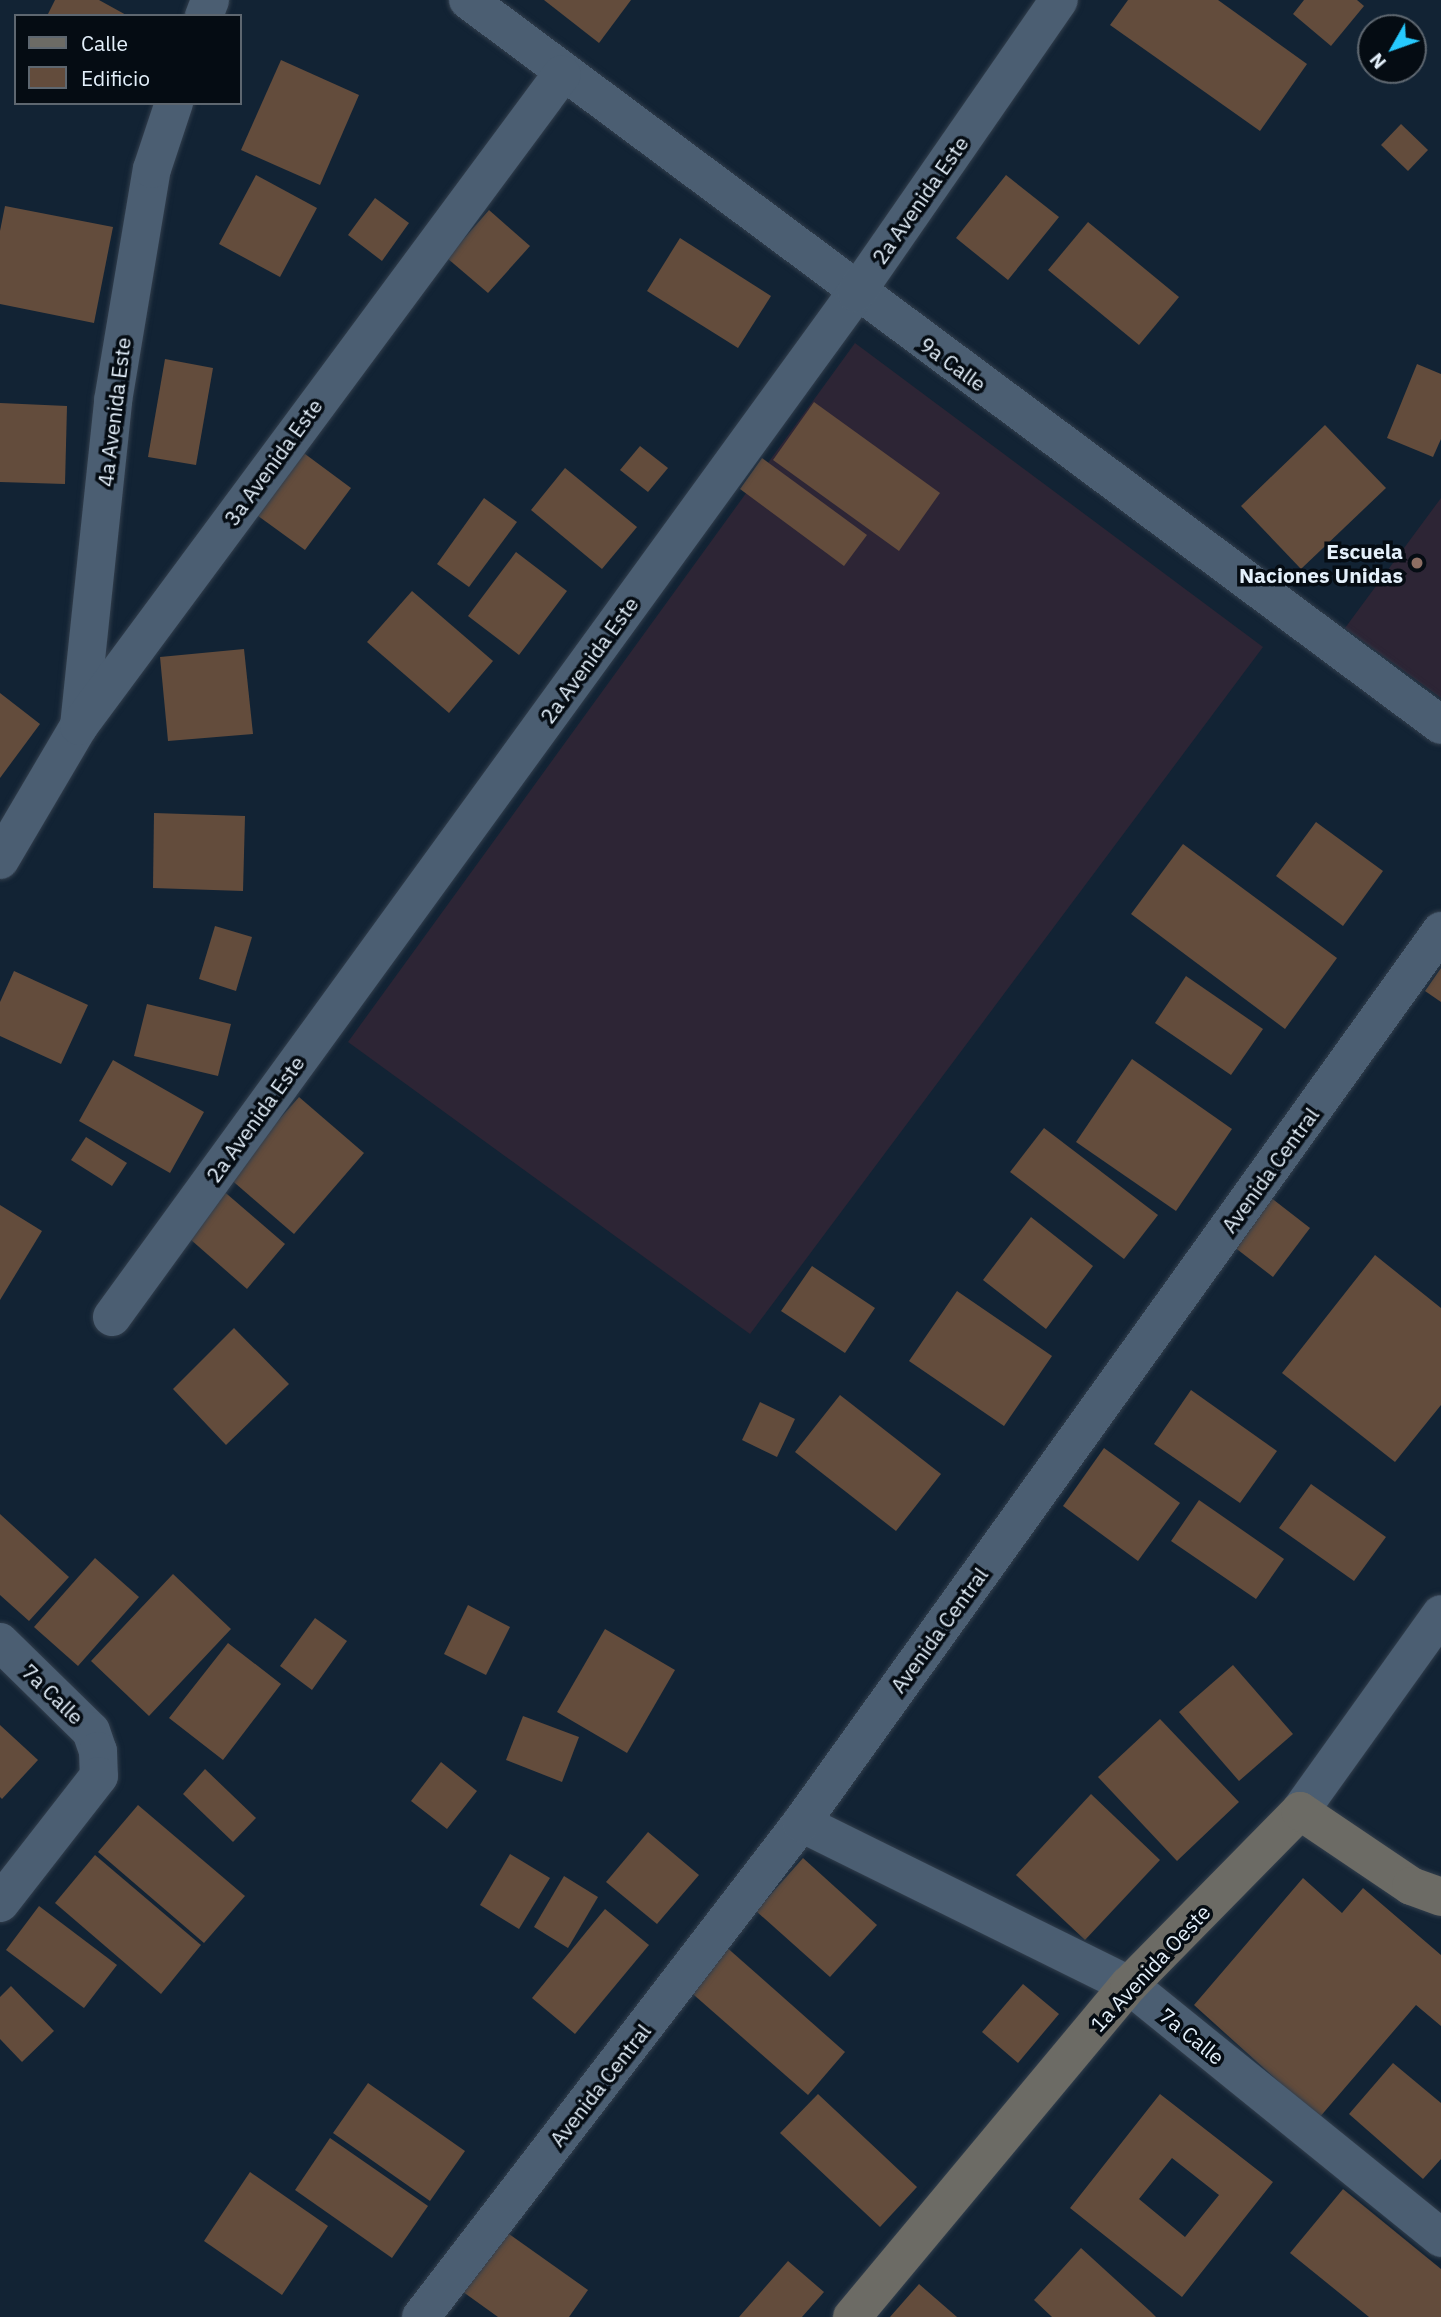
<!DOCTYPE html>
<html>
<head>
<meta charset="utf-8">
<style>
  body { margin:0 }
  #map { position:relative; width:1441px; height:2317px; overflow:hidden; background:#122334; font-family:"IBM Plex Sans",sans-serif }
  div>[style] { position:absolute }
  .education>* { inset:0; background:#2d2535 }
  .building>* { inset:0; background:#634c3c }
  .roads { filter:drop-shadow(0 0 2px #323e4c) drop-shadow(0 0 2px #323e4c) }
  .street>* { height:38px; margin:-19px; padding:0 19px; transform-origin:19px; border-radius:19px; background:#4b5e72 }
  .secondary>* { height:38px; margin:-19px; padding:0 19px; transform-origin:19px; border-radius:19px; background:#6c6b65 }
  .dots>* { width:19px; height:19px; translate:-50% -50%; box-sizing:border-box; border:4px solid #050c13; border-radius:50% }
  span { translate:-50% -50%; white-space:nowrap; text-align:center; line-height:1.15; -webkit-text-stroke:7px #050c13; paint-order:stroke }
  .street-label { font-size:21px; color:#e4f0fb }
  .poi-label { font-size:21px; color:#e4f0fb; font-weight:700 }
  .right { translate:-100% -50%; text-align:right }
  .legend { position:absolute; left:14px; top:14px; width:228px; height:91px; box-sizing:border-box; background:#050c13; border:2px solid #5e6770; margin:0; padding:9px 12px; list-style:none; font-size:21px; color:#e4f0fb }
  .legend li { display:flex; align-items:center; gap:14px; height:35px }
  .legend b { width:35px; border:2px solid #5e6770 }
  .north { position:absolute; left:1357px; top:14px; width:70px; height:70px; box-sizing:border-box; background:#050c13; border:2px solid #5e6770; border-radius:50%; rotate:230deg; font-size:19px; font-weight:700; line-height:28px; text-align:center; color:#e4f0fb }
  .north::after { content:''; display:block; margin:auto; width:24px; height:32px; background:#26c9fe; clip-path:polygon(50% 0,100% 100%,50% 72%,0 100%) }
</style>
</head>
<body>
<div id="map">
  <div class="education">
    <i style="clip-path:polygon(855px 343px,1263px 647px,750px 1334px,348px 1042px)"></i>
    <i style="clip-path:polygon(1441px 498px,1441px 698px,1345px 628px)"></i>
  </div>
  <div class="building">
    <i style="clip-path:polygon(55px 0,99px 0,128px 16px,47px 16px)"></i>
    <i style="clip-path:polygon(544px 0,631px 0,599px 43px)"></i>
    <i style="clip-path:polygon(1128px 0,1218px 0,1307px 64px,1260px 131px,1110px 25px)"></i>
    <i style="clip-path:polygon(1304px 0,1357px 0,1364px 6px,1331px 46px,1293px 14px)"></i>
    <i style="clip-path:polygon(281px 60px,359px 95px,320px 185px,241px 150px)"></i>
    <i style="clip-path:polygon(1401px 124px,1428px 150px,1408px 171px,1381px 145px)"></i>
    <i style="clip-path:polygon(256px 175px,317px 208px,280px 277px,219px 244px)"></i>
    <i style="clip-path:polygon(1006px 175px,1059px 217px,1008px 280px,956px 238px)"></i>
    <i style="clip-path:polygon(375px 198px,409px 223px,382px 261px,348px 235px)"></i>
    <i style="clip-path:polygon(5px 206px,113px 227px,94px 323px,0 304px,0 231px)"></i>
    <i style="clip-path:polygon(489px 210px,530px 246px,488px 293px,447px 258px)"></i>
    <i style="clip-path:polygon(1088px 222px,1179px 297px,1139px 345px,1048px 270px)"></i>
    <i style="clip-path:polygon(680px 238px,771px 296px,738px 348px,647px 291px)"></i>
    <i style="clip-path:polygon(165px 359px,213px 368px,196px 465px,148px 457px)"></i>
    <i style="clip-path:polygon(1417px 364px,1441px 374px,1441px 439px,1433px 457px,1387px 438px)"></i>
    <i style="clip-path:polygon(814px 402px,940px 493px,899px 551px,773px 460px)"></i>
    <i style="clip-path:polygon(0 403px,67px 406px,65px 484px,0 482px)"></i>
    <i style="clip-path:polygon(1325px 425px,1386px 488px,1301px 569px,1241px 506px)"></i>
    <i style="clip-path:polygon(640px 446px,668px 468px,648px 492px,620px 470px)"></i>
    <i style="clip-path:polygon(297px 448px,351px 488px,305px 550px,250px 510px)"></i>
    <i style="clip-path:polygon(762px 458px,867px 535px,844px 566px,740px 489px)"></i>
    <i style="clip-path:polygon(565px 468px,637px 527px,602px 569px,531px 510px)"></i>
    <i style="clip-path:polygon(484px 498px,517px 522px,469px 587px,437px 564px)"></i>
    <i style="clip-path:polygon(516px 552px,567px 591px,519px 655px,468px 616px)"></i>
    <i style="clip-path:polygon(412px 591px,493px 661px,449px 713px,367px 642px)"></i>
    <i style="clip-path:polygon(244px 649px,253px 734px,168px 741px,160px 657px)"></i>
    <i style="clip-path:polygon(0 693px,40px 724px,0 778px)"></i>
    <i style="clip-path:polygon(154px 813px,245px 816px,243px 891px,153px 888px)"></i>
    <i style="clip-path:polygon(1316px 822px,1383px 871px,1343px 926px,1276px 876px)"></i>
    <i style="clip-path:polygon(1183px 844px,1337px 958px,1285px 1029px,1131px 914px)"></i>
    <i style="clip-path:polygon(215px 926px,252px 937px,236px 991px,199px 979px)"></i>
    <i style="clip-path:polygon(1441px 968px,1441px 1002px,1425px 991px)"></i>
    <i style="clip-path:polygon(14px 971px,88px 1005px,61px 1064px,0 1036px,0 1002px)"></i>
    <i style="clip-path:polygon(1186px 976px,1263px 1029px,1231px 1075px,1155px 1023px)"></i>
    <i style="clip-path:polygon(147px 1004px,231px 1024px,218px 1076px,134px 1056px)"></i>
    <i style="clip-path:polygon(1132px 1059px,1232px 1129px,1176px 1211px,1076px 1142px)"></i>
    <i style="clip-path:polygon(113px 1060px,204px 1112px,170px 1173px,79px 1121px)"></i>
    <i style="clip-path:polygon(299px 1097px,364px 1153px,294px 1234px,228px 1177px)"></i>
    <i style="clip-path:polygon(1044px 1128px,1158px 1215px,1124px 1259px,1010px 1172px)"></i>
    <i style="clip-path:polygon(86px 1137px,127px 1163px,112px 1186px,71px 1160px)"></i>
    <i style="clip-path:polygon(220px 1188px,285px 1244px,247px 1289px,182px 1232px)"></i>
    <i style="clip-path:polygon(1266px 1194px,1310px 1228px,1273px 1277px,1229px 1243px)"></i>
    <i style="clip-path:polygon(0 1205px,42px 1231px,0 1300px)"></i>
    <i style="clip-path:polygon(1031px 1217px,1093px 1266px,1046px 1329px,983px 1280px)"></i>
    <i style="clip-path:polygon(1375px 1255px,1441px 1308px,1441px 1405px,1395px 1462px,1282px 1373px)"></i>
    <i style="clip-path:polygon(812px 1266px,875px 1308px,845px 1353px,781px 1311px)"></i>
    <i style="clip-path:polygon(957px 1291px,1052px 1356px,1004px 1426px,909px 1361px)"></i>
    <i style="clip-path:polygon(234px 1328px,289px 1384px,226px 1445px,173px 1389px)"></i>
    <i style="clip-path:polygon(1191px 1390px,1277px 1451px,1240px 1503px,1154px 1444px)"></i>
    <i style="clip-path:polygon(840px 1395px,941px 1474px,896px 1531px,795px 1452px)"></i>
    <i style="clip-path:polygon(760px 1402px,795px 1419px,777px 1457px,742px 1440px)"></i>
    <i style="clip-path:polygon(1104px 1448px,1180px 1503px,1138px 1561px,1063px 1506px)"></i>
    <i style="clip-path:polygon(1311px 1484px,1386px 1537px,1354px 1581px,1279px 1528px)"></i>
    <i style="clip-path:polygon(1199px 1500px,1284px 1559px,1256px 1599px,1171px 1541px)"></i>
    <i style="clip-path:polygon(0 1514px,69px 1577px,29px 1621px,0 1595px)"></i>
    <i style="clip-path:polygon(95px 1558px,139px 1597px,78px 1666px,34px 1627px)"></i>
    <i style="clip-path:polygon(173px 1574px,231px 1629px,149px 1716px,91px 1661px)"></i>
    <i style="clip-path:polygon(468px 1605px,510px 1627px,486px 1675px,444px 1654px)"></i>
    <i style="clip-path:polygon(315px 1618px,347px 1641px,312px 1690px,280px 1666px)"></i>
    <i style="clip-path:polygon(605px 1629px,675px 1670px,627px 1753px,557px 1712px)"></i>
    <i style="clip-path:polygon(228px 1643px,281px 1684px,223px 1760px,169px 1718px)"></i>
    <i style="clip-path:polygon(1233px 1665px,1293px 1734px,1239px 1781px,1179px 1712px)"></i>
    <i style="clip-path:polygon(523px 1716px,579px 1737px,562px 1782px,506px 1760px)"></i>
    <i style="clip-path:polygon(1160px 1719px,1239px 1802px,1177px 1861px,1098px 1777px)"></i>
    <i style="clip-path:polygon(0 1725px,38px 1760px,2px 1799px,0 1797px)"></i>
    <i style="clip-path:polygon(441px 1762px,477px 1791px,447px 1829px,411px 1801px)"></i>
    <i style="clip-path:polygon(205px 1769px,256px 1818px,233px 1842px,183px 1794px)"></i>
    <i style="clip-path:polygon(1091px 1794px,1160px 1860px,1085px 1940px,1016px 1875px)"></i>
    <i style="clip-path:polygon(138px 1805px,245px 1896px,204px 1943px,98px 1852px)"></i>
    <i style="clip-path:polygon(648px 1832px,699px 1875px,657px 1924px,606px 1882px)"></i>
    <i style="clip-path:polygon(510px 1854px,550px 1878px,519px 1929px,480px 1905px)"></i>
    <i style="clip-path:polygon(95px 1855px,201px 1945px,161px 1994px,55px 1903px)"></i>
    <i style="clip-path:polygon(803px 1858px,877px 1925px,830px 1977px,756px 1911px)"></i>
    <i style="clip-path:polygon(564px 1876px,598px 1897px,568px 1948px,534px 1927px)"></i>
    <i style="clip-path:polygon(1303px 1878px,1342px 1913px,1363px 1888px,1441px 1955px,1441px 2026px,1416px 2005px,1319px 2118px,1194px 2005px)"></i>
    <i style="clip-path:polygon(39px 1906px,117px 1965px,84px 2008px,6px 1950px)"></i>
    <i style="clip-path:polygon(605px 1909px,649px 1945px,575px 2034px,532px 1998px)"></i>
    <i style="clip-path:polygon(724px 1945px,845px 2052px,808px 2095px,686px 1988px)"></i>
    <i style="clip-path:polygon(1023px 1984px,1059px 2014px,1018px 2063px,982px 2032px)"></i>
    <i style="clip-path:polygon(11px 1986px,54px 2031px,22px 2062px,0 2039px,0 1997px)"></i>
    <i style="clip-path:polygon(1393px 2063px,1441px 2103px,1441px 2159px,1423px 2179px,1349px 2114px)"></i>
    <i style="clip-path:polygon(368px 2083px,465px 2151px,430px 2201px,333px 2133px)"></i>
    <i style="clip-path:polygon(818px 2094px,917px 2187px,880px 2227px,780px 2133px)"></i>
    <i style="clip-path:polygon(evenodd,1160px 2094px,1273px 2182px,1182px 2297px,1070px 2208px,1160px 2094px,1172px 2158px,1219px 2195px,1185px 2237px,1139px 2199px,1172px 2158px)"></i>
    <i style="clip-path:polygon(330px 2138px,428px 2206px,392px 2258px,295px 2190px)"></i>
    <i style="clip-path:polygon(250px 2172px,328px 2226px,282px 2295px,204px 2241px)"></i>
    <i style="clip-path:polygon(1343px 2189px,1441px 2269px,1441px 2317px,1369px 2317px,1290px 2253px)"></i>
    <i style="clip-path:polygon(502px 2229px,588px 2290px,569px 2317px,498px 2317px,459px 2289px)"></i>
    <i style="clip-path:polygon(1081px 2248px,1150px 2311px,1156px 2317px,1052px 2317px,1034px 2300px)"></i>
    <i style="clip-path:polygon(788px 2261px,824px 2292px,802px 2317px,739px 2317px)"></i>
    <i style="clip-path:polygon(919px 2284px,957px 2317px,890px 2317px)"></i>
  </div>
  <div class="roads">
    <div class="street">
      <i style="left:468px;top:0;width:1213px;rotate:36.69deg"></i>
      <i style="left:204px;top:16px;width:17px;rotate:-69deg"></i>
      <i style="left:79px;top:726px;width:327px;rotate:-84deg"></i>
      <i style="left:113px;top:401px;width:235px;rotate:-80.5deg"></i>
      <i style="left:152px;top:169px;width:70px;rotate:-71.6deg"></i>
      <i style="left:0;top:860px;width:156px;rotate:-59.5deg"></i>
      <i style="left:79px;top:726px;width:811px;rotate:-53.47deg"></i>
      <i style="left:112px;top:1317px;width:1266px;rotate:-54deg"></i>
      <i style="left:856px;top:293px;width:356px;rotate:-55.3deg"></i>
      <i style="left:0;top:1642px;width:127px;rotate:44.4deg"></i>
      <i style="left:91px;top:1731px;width:21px;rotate:71deg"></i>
      <i style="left:98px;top:1751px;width:25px;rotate:88deg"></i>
      <i style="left:99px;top:1776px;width:161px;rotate:127.9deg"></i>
      <i style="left:1300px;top:1811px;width:242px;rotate:-54.4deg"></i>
      <i style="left:801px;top:1823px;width:366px;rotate:26.3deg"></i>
      <i style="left:1129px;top:1985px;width:402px;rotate:39deg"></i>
      <i style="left:421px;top:2317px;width:623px;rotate:-52.43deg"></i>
      <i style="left:801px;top:1823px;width:1098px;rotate:-54.34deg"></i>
    </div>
    <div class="secondary">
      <i style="left:852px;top:2317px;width:432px;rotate:-50.2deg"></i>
      <i style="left:1129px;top:1985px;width:244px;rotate:-45.5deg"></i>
      <i style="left:1300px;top:1811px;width:134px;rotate:34deg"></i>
      <i style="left:1411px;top:1886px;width:32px;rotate:20deg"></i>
    </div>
  </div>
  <div class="dots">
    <i style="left:1417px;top:563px;background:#8d6e63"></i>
  </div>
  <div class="street-label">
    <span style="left:920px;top:200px;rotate:-55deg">2a Avenida Este</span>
    <span style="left:953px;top:364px;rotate:36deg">9a Calle</span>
    <span style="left:114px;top:412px;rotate:-83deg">4a Avenida Este</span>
    <span style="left:273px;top:462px;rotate:-54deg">3a Avenida Este</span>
    <span style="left:589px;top:660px;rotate:-54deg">2a Avenida Este</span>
    <span style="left:255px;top:1119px;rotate:-54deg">2a Avenida Este</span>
    <span style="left:1270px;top:1170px;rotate:-54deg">Avenida Central</span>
    <span style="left:939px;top:1630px;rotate:-54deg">Avenida Central</span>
    <span style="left:53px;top:1694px;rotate:44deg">7a Calle</span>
    <span style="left:1150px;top:1968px;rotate:-47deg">1a Avenida Oeste</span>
    <span style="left:1192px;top:2036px;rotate:39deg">7a Calle</span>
    <span style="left:600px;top:2085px;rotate:-52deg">Avenida Central</span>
  </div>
  <div class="poi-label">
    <span class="right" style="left:1403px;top:563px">Escuela<br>Naciones Unidas</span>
  </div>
  <ul class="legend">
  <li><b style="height:9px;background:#6c6b65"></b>Calle</li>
  <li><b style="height:19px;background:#634c3c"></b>Edificio</li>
  </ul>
  <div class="north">N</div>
</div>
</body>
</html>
